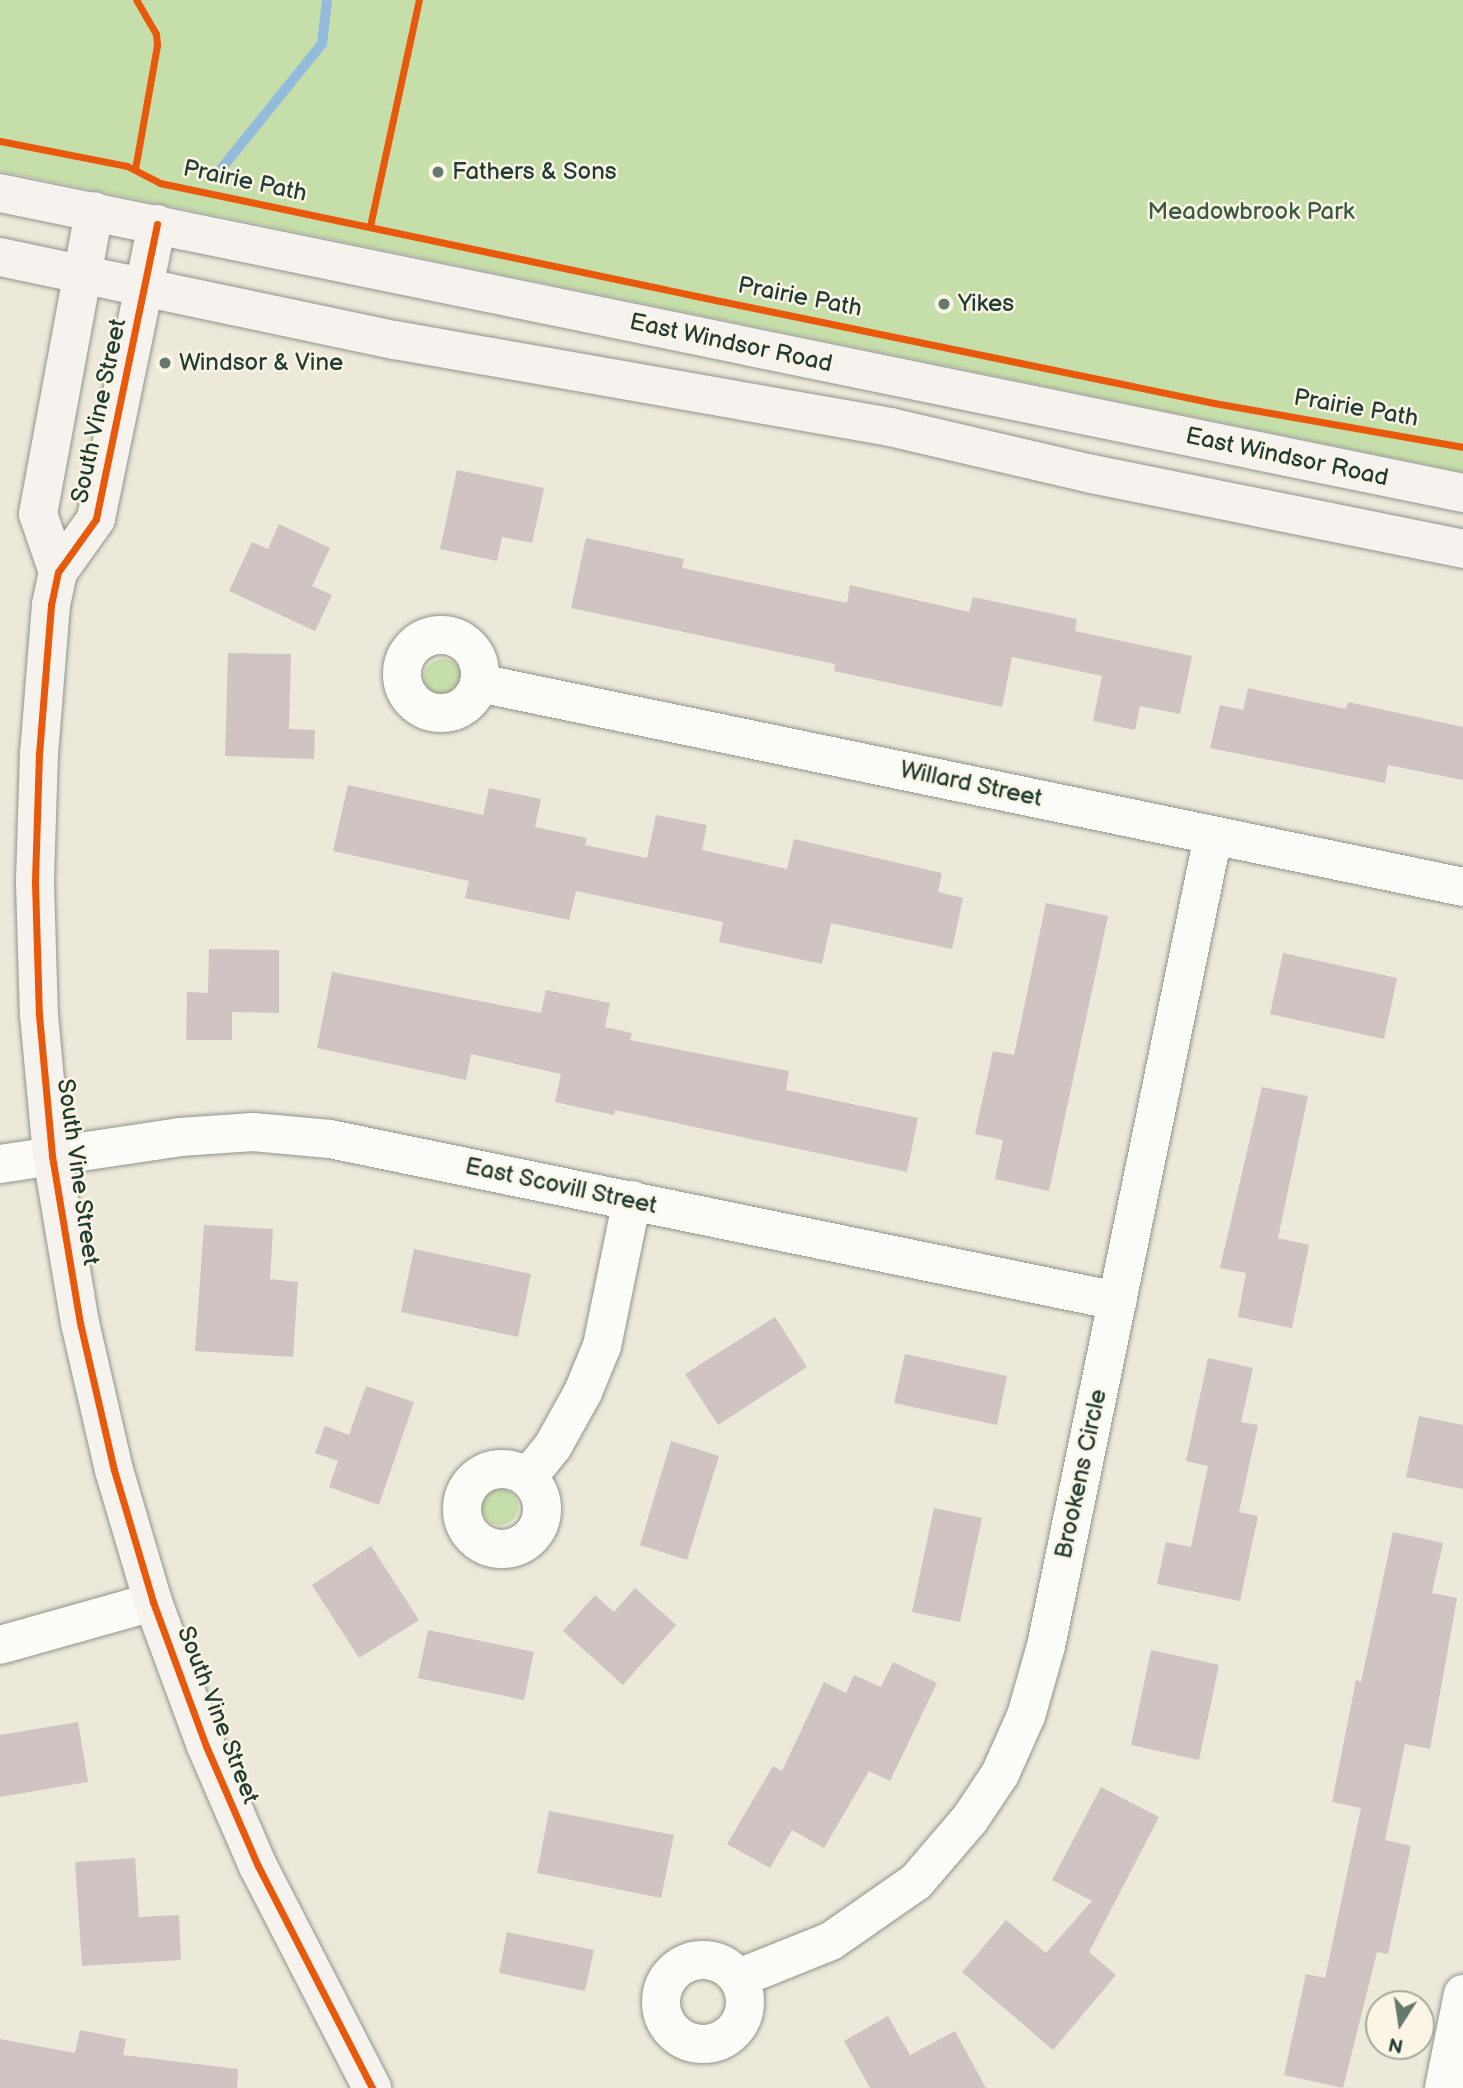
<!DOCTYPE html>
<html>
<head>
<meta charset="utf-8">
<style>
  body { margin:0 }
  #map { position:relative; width:1463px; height:2088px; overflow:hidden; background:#ece8da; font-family:"Balsamiq Sans",sans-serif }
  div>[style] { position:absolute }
  .green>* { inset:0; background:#c6deaa }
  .round { border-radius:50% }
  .stream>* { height:10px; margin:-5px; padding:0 5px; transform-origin:5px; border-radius:5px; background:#93bbdc }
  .building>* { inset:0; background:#cfc4c2 }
  .roads { filter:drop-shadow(0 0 2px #91948b) drop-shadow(0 0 2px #91948b) }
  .street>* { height:38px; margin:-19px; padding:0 19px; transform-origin:19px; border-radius:19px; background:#fcfcf9 }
  .street>.ring { margin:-19px; padding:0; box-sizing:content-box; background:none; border:38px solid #fcfcf9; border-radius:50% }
  .secondary>* { height:38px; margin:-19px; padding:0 19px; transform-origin:19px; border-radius:19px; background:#f6f3ef }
  .cycleway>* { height:7px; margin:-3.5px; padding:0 3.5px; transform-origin:3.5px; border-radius:3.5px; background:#e8590c }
  .dots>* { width:19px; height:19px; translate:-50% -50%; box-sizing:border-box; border:4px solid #fcf5e5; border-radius:50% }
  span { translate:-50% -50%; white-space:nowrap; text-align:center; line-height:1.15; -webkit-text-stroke:5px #fcf5e5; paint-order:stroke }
  .poi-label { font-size:24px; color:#1f3d34 }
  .left { translate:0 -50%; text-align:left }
  .street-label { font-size:24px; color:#1f3d34 }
  .park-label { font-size:24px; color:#3a5c44 }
  .north { position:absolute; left:1365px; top:1990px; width:70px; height:70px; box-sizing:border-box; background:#fcf5e5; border:2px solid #a4ab9e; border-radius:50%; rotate:192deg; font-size:19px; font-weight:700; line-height:28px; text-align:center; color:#1f3d34 }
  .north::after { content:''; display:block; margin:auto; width:24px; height:32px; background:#67796e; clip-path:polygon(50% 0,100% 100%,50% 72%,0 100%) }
</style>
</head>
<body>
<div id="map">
  <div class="green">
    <i style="clip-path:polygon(0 0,1463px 0,1463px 472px,0 171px)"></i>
    <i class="round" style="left:424px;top:659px;width:38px;height:38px"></i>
    <i class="round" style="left:482px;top:1489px;width:36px;height:36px"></i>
  </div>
  <div class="stream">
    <i style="left:221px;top:169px;width:161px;rotate:-51.1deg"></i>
    <i style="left:322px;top:44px;width:44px;rotate:-83.5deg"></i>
  </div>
  <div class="building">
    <i style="clip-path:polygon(457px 470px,544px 488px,532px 543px,502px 537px,497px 561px,440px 549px)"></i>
    <i style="clip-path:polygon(279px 524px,330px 548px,312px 586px,332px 595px,315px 631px,229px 591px,252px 542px,268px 549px)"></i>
    <i style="clip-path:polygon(586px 538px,684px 559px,682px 568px,847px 603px,850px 585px,969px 612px,973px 597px,1077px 619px,1075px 631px,1192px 656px,1180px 714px,1140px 706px,1135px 730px,1093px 721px,1102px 676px,1012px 657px,1002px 707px,834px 671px,835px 664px,571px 608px)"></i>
    <i style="clip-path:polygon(228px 653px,291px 654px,289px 729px,315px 730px,314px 759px,225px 756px)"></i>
    <i style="clip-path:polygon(1248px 688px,1346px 709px,1348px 702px,1463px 727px,1463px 780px,1388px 765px,1385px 783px,1210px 748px,1220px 705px,1243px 710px)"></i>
    <i style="clip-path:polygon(348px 785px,483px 815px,489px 788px,541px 799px,535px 827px,587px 838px,585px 845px,647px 858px,656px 815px,707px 825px,702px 850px,787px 869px,794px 839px,942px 873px,938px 892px,963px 898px,952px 949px,831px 923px,822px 964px,719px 942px,723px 922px,576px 891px,569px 920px,465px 898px,469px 881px,333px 851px)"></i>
    <i style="clip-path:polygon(1046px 903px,1108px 916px,1049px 1191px,995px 1179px,1003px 1140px,975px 1134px,993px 1051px,1014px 1055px)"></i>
    <i style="clip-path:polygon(209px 949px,279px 950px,279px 1013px,232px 1012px,232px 1040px,186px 1040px,187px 992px,208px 993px)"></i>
    <i style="clip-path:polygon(1283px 953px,1397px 978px,1384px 1039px,1270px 1014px)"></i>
    <i style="clip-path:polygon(332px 972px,541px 1013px,546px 990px,610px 1003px,605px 1027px,632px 1033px,630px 1040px,789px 1071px,786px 1090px,918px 1118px,907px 1172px,615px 1110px,614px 1115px,555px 1102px,561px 1074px,471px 1054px,466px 1080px,317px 1048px)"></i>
    <i style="clip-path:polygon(1262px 1087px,1308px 1096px,1278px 1238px,1309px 1245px,1292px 1328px,1238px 1317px,1246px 1273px,1220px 1268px)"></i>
    <i style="clip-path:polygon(204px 1225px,273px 1229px,270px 1279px,298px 1282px,293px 1357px,195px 1351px)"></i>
    <i style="clip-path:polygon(414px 1249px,531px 1274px,518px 1337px,401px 1312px)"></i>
    <i style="clip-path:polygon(775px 1317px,807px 1367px,718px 1425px,685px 1374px)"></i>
    <i style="clip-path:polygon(905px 1354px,1007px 1376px,997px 1425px,894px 1403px)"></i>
    <i style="clip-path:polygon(1208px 1358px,1253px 1368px,1241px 1422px,1258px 1425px,1239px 1512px,1258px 1516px,1240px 1601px,1157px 1584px,1166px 1542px,1191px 1547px,1208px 1466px,1186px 1461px)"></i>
    <i style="clip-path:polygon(366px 1386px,414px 1402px,379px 1505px,329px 1487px,338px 1461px,315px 1453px,325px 1426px,349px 1435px)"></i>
    <i style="clip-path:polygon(1419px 1416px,1463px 1425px,1463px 1489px,1406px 1477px)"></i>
    <i style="clip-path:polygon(671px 1441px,719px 1456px,687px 1560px,640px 1545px)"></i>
    <i style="clip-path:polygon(934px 1508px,982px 1518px,960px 1622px,912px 1612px)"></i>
    <i style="clip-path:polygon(1393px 1532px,1443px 1543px,1432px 1593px,1457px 1598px,1430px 1749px,1405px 1744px,1385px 1840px,1411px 1846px,1388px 1954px,1377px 1952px,1343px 2088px,1284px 2075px,1306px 1974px,1325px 1978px,1361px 1808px,1332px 1802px,1356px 1680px,1361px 1682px)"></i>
    <i style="clip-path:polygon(371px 1546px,419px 1620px,359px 1658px,312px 1585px)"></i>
    <i style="clip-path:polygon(635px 1588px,676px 1625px,623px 1685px,563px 1631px,595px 1595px,614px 1612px)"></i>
    <i style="clip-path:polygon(428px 1630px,534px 1652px,524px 1700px,418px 1678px)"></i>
    <i style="clip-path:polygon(1151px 1650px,1219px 1665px,1199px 1760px,1131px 1745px)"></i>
    <i style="clip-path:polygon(893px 1662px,937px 1683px,890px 1781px,869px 1771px,824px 1848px,792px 1830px,770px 1868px,727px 1844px,773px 1766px,782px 1771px,824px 1682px,846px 1693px,854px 1675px,881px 1687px)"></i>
    <i style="clip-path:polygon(78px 1722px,88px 1782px,0 1797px,0 1735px)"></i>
    <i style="clip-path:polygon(1101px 1787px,1159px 1817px,1089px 1952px,1116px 1975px,1053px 2050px,962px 1972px,1006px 1920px,1046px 1953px,1092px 1901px,1052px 1880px)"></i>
    <i style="clip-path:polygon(549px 1811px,674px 1835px,661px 1898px,537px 1873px)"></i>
    <i style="clip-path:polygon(135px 1858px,139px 1917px,179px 1915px,181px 1960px,82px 1966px,75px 1862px)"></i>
    <i style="clip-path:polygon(507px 1932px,594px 1950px,585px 1991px,499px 1973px)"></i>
    <i style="clip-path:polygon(888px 2016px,910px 2055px,955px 2031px,986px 2088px,870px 2088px,844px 2041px)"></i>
    <i style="clip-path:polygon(80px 2030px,126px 2039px,123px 2055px,238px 2069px,237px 2088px,0 2088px,0 2039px,75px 2053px)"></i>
  </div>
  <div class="roads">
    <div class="street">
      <i class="ring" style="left:402px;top:635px;width:40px;height:40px"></i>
      <i style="left:479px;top:683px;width:1005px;rotate:11.71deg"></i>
      <i style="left:0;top:1164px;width:182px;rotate:-8.5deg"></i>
      <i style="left:180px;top:1137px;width:73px;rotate:-3.9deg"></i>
      <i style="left:253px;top:1132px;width:77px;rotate:5.2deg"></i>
      <i style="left:330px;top:1139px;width:804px;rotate:11.63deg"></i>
      <i class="ring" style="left:462px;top:1469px;width:42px;height:42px"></i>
      <i style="left:528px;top:1477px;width:40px;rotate:-51deg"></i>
      <i style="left:553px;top:1446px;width:62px;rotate:-60.9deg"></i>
      <i style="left:583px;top:1392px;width:50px;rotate:-67.6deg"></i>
      <i style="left:602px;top:1346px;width:149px;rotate:-78.4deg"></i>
      <i style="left:0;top:1645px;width:159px;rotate:-15.7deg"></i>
      <i class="ring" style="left:661px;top:1960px;width:46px;height:46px"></i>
      <i style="left:739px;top:1978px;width:99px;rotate:-21.9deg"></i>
      <i style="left:831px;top:1941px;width:103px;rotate:-34.8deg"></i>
      <i style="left:916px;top:1882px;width:83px;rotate:-49.4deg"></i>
      <i style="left:970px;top:1819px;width:54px;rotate:-56.3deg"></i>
      <i style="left:1000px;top:1774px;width:64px;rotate:-65.9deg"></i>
      <i style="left:1026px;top:1716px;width:73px;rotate:-74.1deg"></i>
      <i style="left:1046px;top:1646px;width:827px;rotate:-78.35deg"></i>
      <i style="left:1444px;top:2088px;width:96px;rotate:-78.6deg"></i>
    </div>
    <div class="secondary">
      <i style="left:0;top:193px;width:1493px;rotate:11.59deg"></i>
      <i style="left:157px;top:224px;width:301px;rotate:101.7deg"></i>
      <i style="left:96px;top:519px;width:65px;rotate:125.6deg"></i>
      <i style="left:58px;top:572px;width:34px;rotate:102deg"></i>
      <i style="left:51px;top:605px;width:148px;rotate:94.6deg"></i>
      <i style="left:39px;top:753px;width:130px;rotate:91.8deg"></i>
      <i style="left:35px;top:883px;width:132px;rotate:88.3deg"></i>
      <i style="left:39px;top:1015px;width:142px;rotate:84.7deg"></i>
      <i style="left:52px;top:1156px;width:169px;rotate:80.5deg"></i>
      <i style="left:80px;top:1323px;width:151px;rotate:77deg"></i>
      <i style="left:114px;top:1470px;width:138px;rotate:73.5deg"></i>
      <i style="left:153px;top:1602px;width:153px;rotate:69.8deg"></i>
      <i style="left:206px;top:1746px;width:131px;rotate:66.6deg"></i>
      <i style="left:258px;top:1866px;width:250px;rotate:62.8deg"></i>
      <i style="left:0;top:257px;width:404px;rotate:11.9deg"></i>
      <i style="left:395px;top:340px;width:503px;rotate:9.97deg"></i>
      <i style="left:890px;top:427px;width:207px;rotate:13.1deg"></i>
      <i style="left:1092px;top:474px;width:379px;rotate:11.4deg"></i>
      <i style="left:58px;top:572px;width:61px;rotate:-109deg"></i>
      <i style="left:38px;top:514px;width:308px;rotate:-79.5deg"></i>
    </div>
  </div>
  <div class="cycleway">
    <i style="left:0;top:141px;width:129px;rotate:11.1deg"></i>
    <i style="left:127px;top:166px;width:37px;rotate:27deg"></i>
    <i style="left:160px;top:183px;width:548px;rotate:11.9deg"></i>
    <i style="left:696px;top:296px;width:529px;rotate:11.67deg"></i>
    <i style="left:1214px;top:403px;width:253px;rotate:10deg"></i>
    <i style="left:135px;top:169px;width:126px;rotate:-79.9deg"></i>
    <i style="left:157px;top:45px;width:11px;rotate:-95deg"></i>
    <i style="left:156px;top:34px;width:39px;rotate:-120deg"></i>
    <i style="left:157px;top:224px;width:301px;rotate:101.7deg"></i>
    <i style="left:96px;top:519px;width:65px;rotate:125.6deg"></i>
    <i style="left:58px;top:572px;width:34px;rotate:102deg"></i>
    <i style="left:51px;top:605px;width:148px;rotate:94.6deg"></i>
    <i style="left:39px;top:753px;width:130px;rotate:91.8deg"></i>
    <i style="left:35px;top:883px;width:132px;rotate:88.3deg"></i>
    <i style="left:39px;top:1015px;width:142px;rotate:84.7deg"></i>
    <i style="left:52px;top:1156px;width:169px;rotate:80.5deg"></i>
    <i style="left:80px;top:1323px;width:151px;rotate:77deg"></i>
    <i style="left:114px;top:1470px;width:138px;rotate:73.5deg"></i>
    <i style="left:153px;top:1602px;width:153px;rotate:69.8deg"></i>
    <i style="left:206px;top:1746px;width:131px;rotate:66.6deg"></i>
    <i style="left:258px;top:1866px;width:250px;rotate:62.8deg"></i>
    <i style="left:370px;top:226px;width:231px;rotate:-77.8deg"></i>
  </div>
  <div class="dots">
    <i style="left:438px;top:172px;background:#67796e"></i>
    <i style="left:944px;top:304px;background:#67796e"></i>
    <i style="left:165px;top:363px;background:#67796e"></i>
  </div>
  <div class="poi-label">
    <span class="left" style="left:452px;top:172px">Fathers &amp; Sons</span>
    <span class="left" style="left:958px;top:304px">Yikes</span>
    <span class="left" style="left:179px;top:363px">Windsor &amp; Vine</span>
  </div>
  <div class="street-label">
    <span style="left:245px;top:181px;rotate:12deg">Prairie Path</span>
    <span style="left:800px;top:297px;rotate:11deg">Prairie Path</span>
    <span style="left:731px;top:343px;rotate:12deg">East Windsor Road</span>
    <span style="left:1356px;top:408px;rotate:10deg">Prairie Path</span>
    <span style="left:99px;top:411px;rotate:-78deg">South Vine Street</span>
    <span style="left:1287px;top:457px;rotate:12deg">East Windsor Road</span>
    <span style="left:971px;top:784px;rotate:12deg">Willard Street</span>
    <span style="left:78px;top:1172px;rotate:82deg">South Vine Street</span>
    <span style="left:561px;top:1186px;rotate:12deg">East Scovill Street</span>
    <span style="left:1081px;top:1474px;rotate:-78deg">Brookens Circle</span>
    <span style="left:218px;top:1715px;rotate:69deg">South Vine Street</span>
  </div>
  <div class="park-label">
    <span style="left:1251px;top:212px">Meadowbrook Park</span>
  </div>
  <div class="north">N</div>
</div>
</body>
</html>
